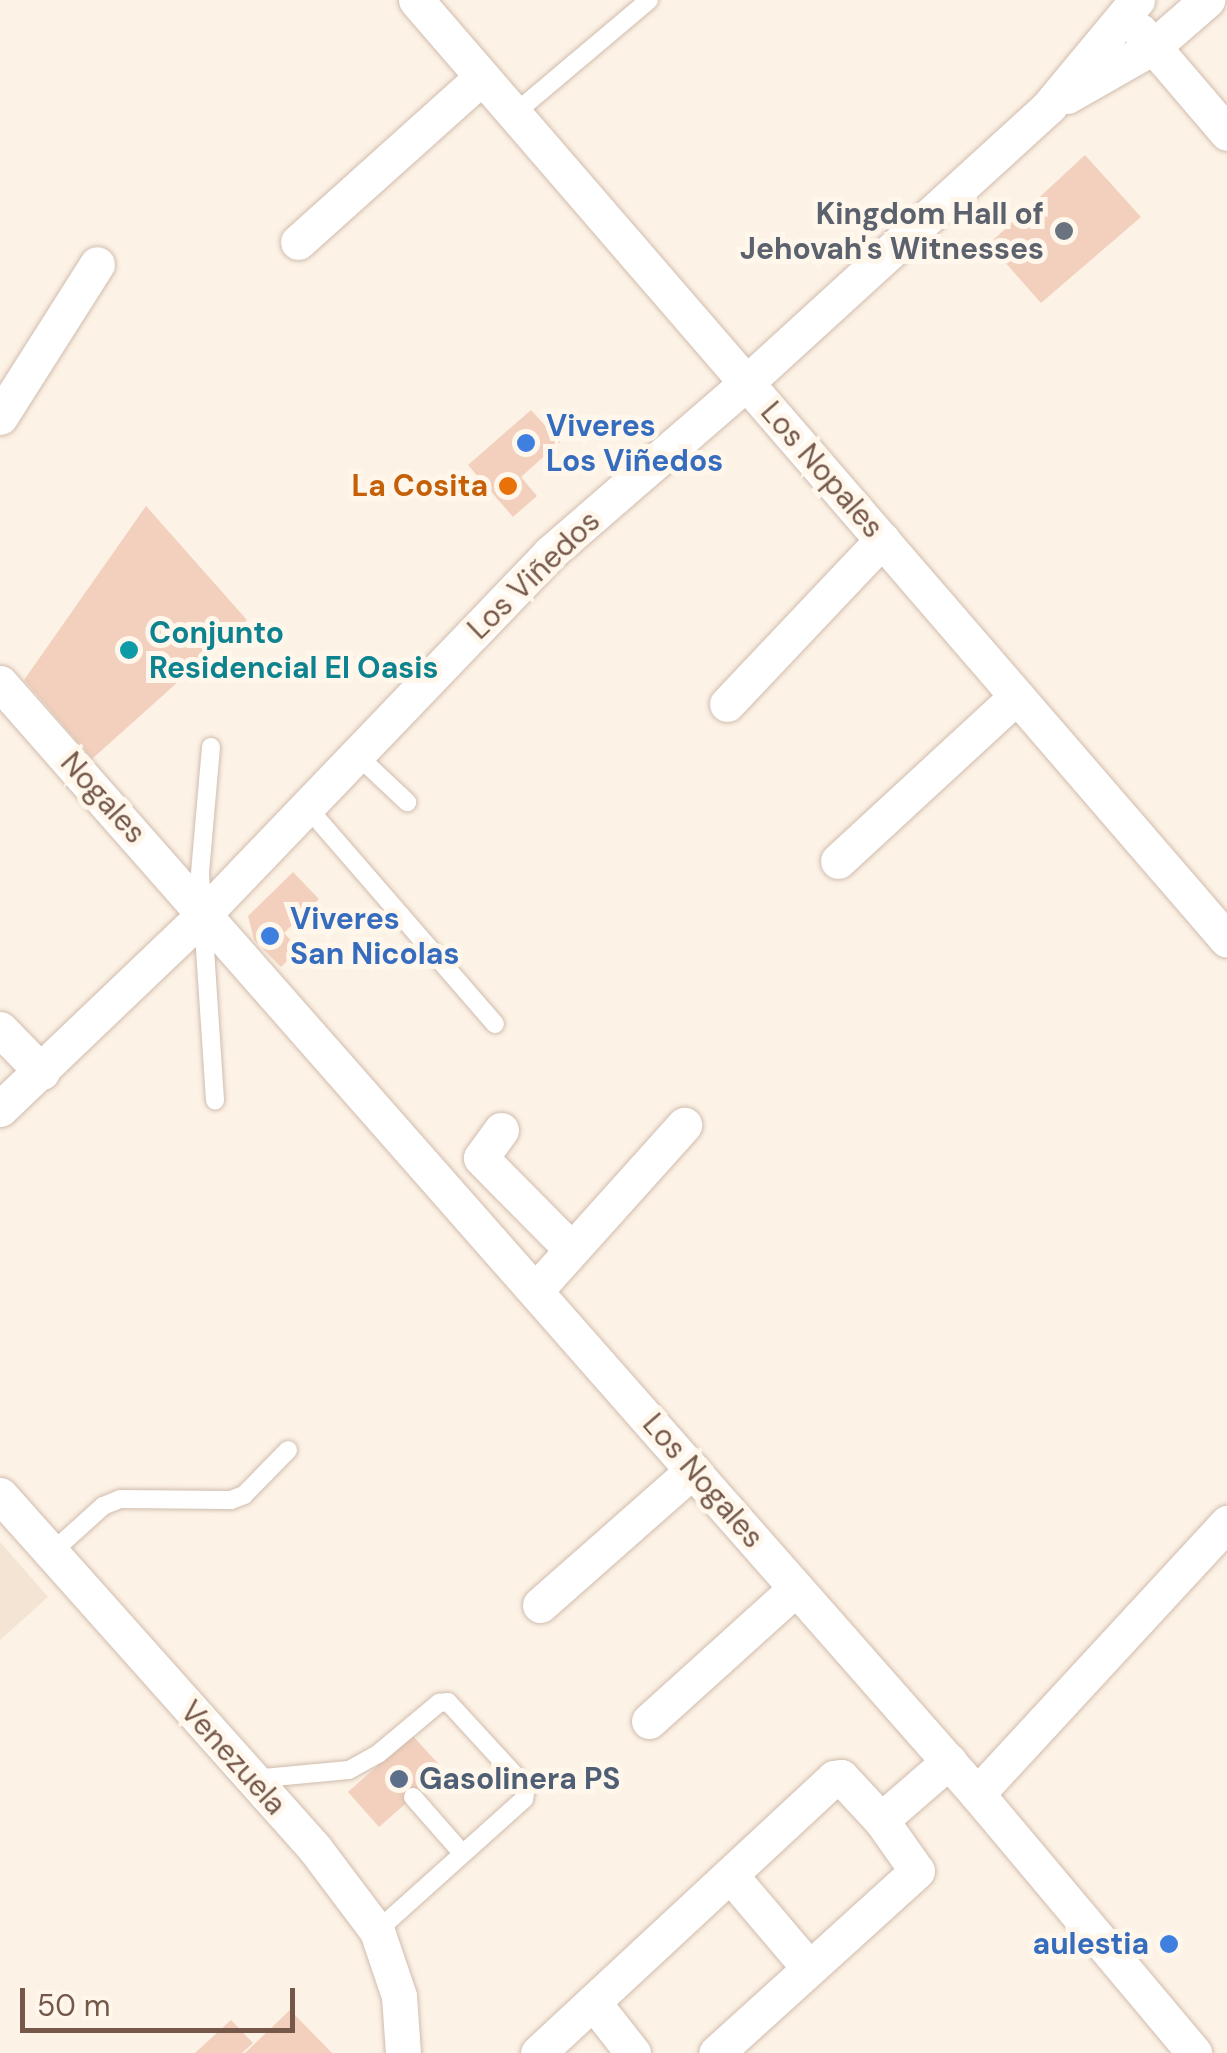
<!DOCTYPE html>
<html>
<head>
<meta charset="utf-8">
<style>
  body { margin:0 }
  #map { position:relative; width:1227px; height:2053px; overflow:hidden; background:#fcf2e5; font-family:"DM Sans",sans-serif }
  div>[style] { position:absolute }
  .residential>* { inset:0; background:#f4e4d3 }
  .building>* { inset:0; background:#f2d0bd }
  .roads { filter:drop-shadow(0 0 2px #d0bcae) drop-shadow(0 0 2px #d0bcae) }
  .lane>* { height:18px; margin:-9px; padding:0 9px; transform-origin:9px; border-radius:9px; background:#fff }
  .street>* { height:35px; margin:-17.5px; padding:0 17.5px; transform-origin:17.5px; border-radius:17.5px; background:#fff }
  .dots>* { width:28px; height:28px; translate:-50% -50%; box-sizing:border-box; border:5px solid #fff7eb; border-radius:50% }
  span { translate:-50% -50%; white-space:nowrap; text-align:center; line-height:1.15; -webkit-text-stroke:10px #fff7eb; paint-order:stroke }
  .worship-label { font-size:30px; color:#5b616d; font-weight:700 }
  .right { translate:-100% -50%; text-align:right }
  .shop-label { font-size:30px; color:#366cbe; font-weight:700 }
  .left { translate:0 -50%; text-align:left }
  .street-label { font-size:30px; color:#75584a }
  .food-label { font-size:30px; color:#c56008; font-weight:700 }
  .culture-label { font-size:30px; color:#0d838f; font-weight:700 }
  .service-label { font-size:30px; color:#4e5e75; font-weight:700 }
  .scale { position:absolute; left:20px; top:1988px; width:275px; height:45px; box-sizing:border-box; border:5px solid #75584a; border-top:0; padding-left:12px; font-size:30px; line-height:35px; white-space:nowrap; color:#75584a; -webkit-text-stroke:8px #fff7eb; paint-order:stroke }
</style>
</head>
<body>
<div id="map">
  <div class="residential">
    <i style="clip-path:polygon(0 1542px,48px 1597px,0 1640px)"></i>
  </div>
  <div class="building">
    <i style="clip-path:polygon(1085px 155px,1141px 217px,1041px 303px,989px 244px)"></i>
    <i style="clip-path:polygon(531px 410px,560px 442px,521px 477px,537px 496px,513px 517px,468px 465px)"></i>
    <i style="clip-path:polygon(146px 506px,247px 620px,92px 759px,24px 680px)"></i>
    <i style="clip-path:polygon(293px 872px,319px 899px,284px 933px,299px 949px,281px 967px,254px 940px,248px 916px)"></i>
    <i style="clip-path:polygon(412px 1735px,444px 1770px,379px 1827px,348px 1792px)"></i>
    <i style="clip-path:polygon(290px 2010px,332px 2053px,245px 2053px)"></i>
    <i style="clip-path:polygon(231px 2020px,253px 2043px,242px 2053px,195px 2053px)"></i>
  </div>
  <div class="roads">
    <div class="lane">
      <i style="left:515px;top:113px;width:175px;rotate:-40.1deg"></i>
      <i style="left:211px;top:747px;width:127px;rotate:95deg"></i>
      <i style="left:200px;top:874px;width:227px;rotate:86.2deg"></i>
      <i style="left:357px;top:755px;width:69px;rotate:43.2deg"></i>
      <i style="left:307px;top:807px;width:287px;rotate:49.1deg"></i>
      <i style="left:51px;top:1553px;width:70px;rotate:-42.1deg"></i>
      <i style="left:103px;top:1506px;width:18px;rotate:-22deg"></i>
      <i style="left:120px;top:1499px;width:111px;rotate:0.5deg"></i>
      <i style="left:231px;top:1500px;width:14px;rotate:-21deg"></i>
      <i style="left:244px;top:1495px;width:63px;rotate:-45.6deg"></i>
      <i style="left:253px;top:1779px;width:96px;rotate:-5.4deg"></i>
      <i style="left:349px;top:1770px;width:33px;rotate:-29deg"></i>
      <i style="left:378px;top:1754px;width:80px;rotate:-39.9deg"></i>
      <i style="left:439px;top:1703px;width:9px;rotate:-6deg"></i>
      <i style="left:448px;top:1702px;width:115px;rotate:47.5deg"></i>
      <i style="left:526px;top:1787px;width:12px;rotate:99deg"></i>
      <i style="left:524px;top:1799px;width:198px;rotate:138.1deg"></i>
      <i style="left:413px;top:1797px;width:74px;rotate:48.8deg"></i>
    </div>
    <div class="street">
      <i style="left:416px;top:0;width:1241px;rotate:49.21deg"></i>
      <i style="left:1140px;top:31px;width:134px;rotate:49.5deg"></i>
      <i style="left:1067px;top:96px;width:99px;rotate:-29.7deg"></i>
      <i style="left:1153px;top:47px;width:72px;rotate:-41deg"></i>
      <i style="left:298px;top:242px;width:247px;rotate:-41.9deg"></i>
      <i style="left:0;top:417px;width:181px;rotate:-57.6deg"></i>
      <i style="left:0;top:683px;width:1479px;rotate:48.67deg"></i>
      <i style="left:977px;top:1794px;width:338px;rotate:50deg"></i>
      <i style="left:727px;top:704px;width:226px;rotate:-46.6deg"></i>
      <i style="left:838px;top:861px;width:243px;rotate:-42.7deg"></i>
      <i style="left:0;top:1029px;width:60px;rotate:45.7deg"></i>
      <i style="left:0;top:1109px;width:284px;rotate:-43.7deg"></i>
      <i style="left:205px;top:913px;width:499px;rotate:-46.2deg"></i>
      <i style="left:550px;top:553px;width:259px;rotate:-40.9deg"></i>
      <i style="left:746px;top:383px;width:411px;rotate:-42.4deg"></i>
      <i style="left:1049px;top:106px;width:138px;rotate:-50.3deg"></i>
      <i style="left:501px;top:1130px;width:34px;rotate:126deg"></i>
      <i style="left:481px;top:1158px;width:129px;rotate:45.3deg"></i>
      <i style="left:536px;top:1290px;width:222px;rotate:-48.1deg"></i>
      <i style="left:0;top:1495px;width:475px;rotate:48.3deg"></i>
      <i style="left:316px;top:1850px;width:101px;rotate:53deg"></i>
      <i style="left:377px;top:1931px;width:69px;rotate:71.3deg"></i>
      <i style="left:399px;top:1996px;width:57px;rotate:86deg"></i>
      <i style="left:540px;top:1605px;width:204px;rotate:-41.4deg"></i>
      <i style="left:649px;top:1721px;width:198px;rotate:-42.1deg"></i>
      <i style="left:977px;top:1794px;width:369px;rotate:-47.3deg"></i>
      <i style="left:881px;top:1820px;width:90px;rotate:-40.9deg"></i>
      <i style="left:731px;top:1876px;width:121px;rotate:49.7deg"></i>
      <i style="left:593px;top:2002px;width:65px;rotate:51.9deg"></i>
      <i style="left:538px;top:2053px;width:404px;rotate:-42.9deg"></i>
      <i style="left:834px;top:1778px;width:7px;rotate:-8deg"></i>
      <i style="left:841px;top:1777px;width:59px;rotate:47.1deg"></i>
      <i style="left:881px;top:1820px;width:62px;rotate:54.8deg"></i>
      <i style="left:917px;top:1871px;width:271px;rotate:137.8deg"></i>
    </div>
  </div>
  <div class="dots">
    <i style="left:1064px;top:231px;background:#6b7280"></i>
    <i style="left:526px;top:443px;background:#3f7fe0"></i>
    <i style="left:508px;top:486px;background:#e8710a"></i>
    <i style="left:129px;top:650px;background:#0f9aa8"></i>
    <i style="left:270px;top:936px;background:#3f7fe0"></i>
    <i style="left:399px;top:1779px;background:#5c6f8a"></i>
    <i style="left:1169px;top:1944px;background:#3f7fe0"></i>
  </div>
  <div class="worship-label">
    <span class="right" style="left:1044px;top:231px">Kingdom Hall of<br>Jehovah's Witnesses</span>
  </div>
  <div class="shop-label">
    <span class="left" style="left:546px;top:443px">Viveres<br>Los Viñedos</span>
    <span class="left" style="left:290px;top:936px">Viveres<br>San Nicolas</span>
    <span class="right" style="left:1149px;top:1944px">aulestia</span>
  </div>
  <div class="street-label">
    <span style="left:822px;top:470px;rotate:49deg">Los Nopales</span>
    <span style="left:534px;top:575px;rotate:-44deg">Los Viñedos</span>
    <span style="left:103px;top:798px;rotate:48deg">Nogales</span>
    <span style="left:703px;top:1481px;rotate:49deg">Los Nogales</span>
    <span style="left:233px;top:1758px;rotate:48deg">Venezuela</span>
  </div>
  <div class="food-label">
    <span class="right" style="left:488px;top:486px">La Cosita</span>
  </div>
  <div class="culture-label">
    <span class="left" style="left:149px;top:650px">Conjunto<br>Residencial El Oasis</span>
  </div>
  <div class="service-label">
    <span class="left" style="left:419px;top:1779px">Gasolinera PS</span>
  </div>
  <div class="scale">50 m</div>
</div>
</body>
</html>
